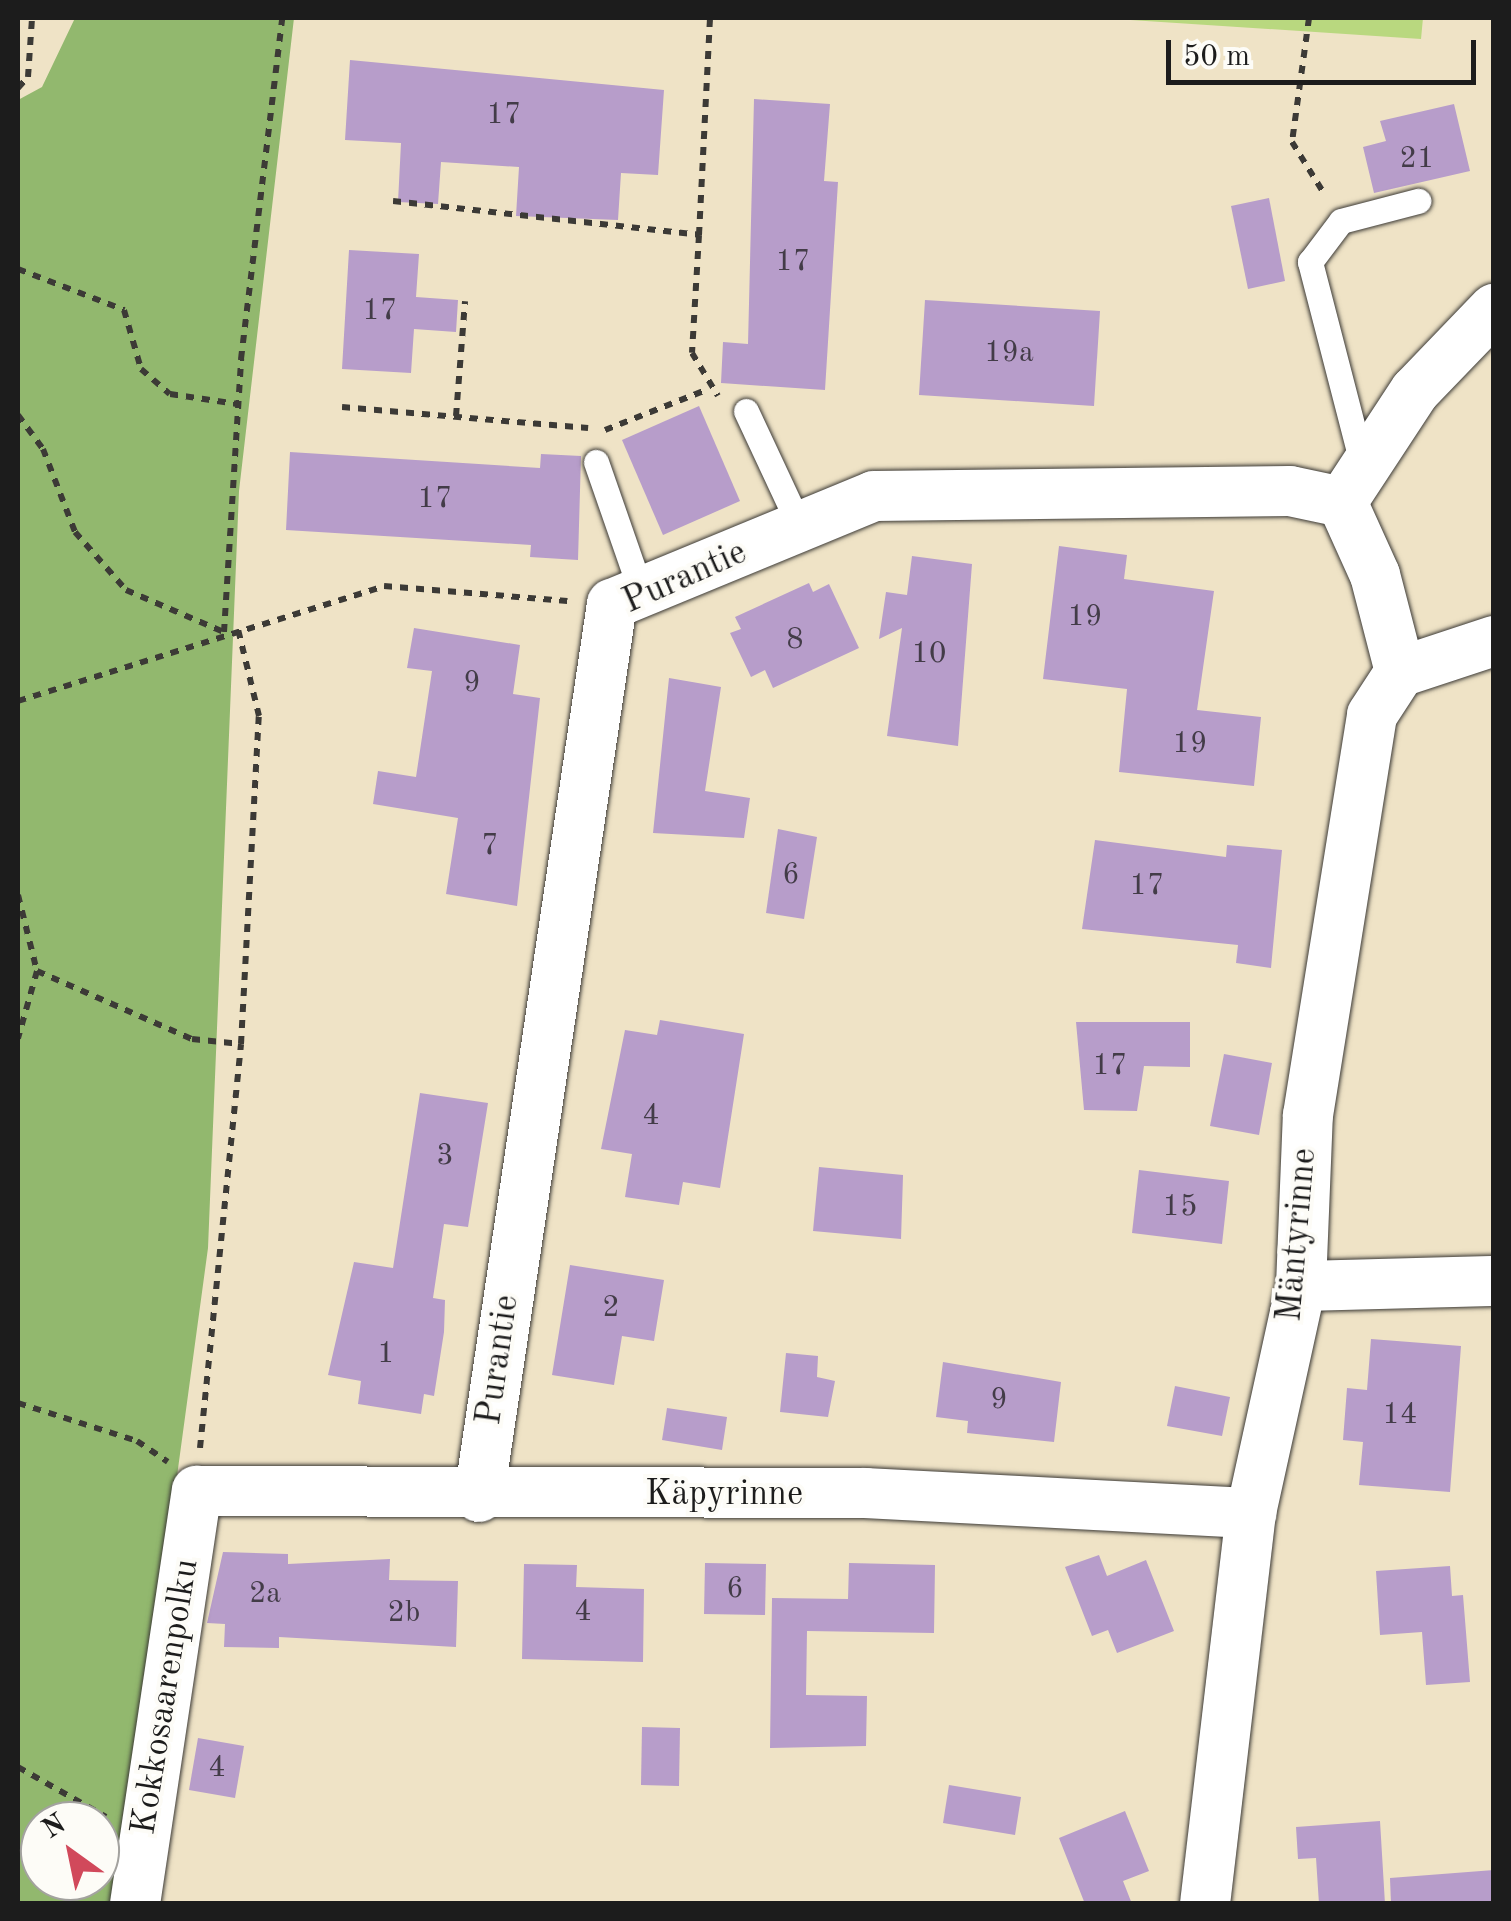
<!DOCTYPE html>
<html>
<head>
<meta charset="utf-8">
<style>
  body { margin:0 }
  #map { position:relative; width:1511px; height:1921px; overflow:hidden; background:#efe3c6; font-family:"Old Standard TT",serif }
  div>[style] { position:absolute }
  .green>* { inset:0; background:#b9d87f }
  .forest>* { inset:0; background:#92b86e }
  .building>* { inset:0; background:#b79dca }
  .path>* { height:6px; margin-top:-3px; transform-origin:0; background:repeating-linear-gradient(90deg,#3c3a36 0 8px,transparent 0 16px) }
  .roads { filter:drop-shadow(0 0 2px #3c3a36) drop-shadow(0 0 2px #3c3a36) }
  .lane>* { height:25px; margin:-12.5px; padding:0 12.5px; transform-origin:12.5px; border-radius:12.5px; background:#fff }
  .street>* { height:50px; margin:-25px; padding:0 25px; transform-origin:25px; border-radius:25px; background:#fff }
  span { translate:-50% -50%; white-space:nowrap; text-align:center; line-height:1.15; -webkit-text-stroke:8px #fdfcf7; paint-order:stroke }
  .number-label { font-size:30px; color:#433c48 }
  .number-label span { -webkit-text-stroke-width:0 }
  .street-label { font-size:35px; color:#1c1c1c }
  .frame { position:absolute; inset:0; border:20px solid #1c1c1c; pointer-events:none }
  .north { position:absolute; left:20px; top:1801px; width:100px; height:100px; box-sizing:border-box; background:#fdfcf7; border:2px solid #a3a29f; border-radius:50%; rotate:327deg; font-size:28px; font-weight:700; line-height:40px; text-align:center; color:#1c1c1c }
  .north::after { content:''; display:block; margin:auto; width:35px; height:45px; background:#d1495b; clip-path:polygon(50% 0,100% 100%,50% 72%,0 100%) }
  .scale { position:absolute; left:1166px; top:40px; width:310px; height:45px; box-sizing:border-box; border:5px solid #1c1c1c; border-top:0; padding-left:12px; font-size:30px; line-height:35px; white-space:nowrap; color:#1c1c1c; -webkit-text-stroke:8px #fdfcf7; paint-order:stroke }
</style>
</head>
<body>
<div id="map">
  <div class="green">
    <i style="clip-path:polygon(1100px 18px,1423px 18px,1421px 39px)"></i>
  </div>
  <div class="forest">
    <i style="clip-path:polygon(evenodd,75px 18px,294px 18px,239px 491px,208px 1248px,119px 1903px,18px 1904px,18px 100px,42px 87px,75px 18px,40px 1821px,100px 1821px,100px 1881px,40px 1881px,40px 1821px)"></i>
  </div>
  <div class="building">
    <i style="clip-path:polygon(350px 60px,664px 90px,658px 175px,621px 173px,618px 220px,516px 216px,519px 167px,441px 162px,438px 204px,398px 202px,401px 143px,345px 140px)"></i>
    <i style="clip-path:polygon(754px 99px,830px 104px,824px 181px,838px 182px,825px 390px,721px 383px,723px 342px,748px 344px)"></i>
    <i style="clip-path:polygon(1454px 104px,1470px 171px,1374px 193px,1363px 147px,1386px 141px,1380px 121px)"></i>
    <i style="clip-path:polygon(1269px 198px,1285px 281px,1248px 289px,1231px 206px)"></i>
    <i style="clip-path:polygon(349px 250px,419px 254px,416px 297px,458px 300px,456px 332px,414px 329px,411px 373px,342px 369px)"></i>
    <i style="clip-path:polygon(925px 300px,1100px 311px,1094px 406px,919px 395px)"></i>
    <i style="clip-path:polygon(699px 406px,740px 501px,663px 535px,622px 440px)"></i>
    <i style="clip-path:polygon(290px 452px,540px 468px,541px 454px,581px 456px,578px 560px,530px 557px,531px 545px,286px 530px)"></i>
    <i style="clip-path:polygon(1059px 546px,1127px 555px,1124px 579px,1214px 591px,1197px 710px,1261px 717px,1254px 786px,1119px 772px,1127px 689px,1043px 679px)"></i>
    <i style="clip-path:polygon(912px 556px,972px 564px,958px 746px,887px 736px,902px 628px,879px 639px,886px 592px,907px 595px)"></i>
    <i style="clip-path:polygon(809px 583px,813px 592px,829px 584px,859px 648px,773px 688px,765px 670px,751px 677px,730px 633px,741px 629px,735px 617px)"></i>
    <i style="clip-path:polygon(414px 628px,520px 645px,513px 694px,540px 698px,517px 906px,446px 894px,458px 818px,373px 804px,378px 771px,416px 777px,432px 671px,407px 668px)"></i>
    <i style="clip-path:polygon(669px 678px,721px 687px,705px 791px,750px 798px,744px 838px,653px 833px)"></i>
    <i style="clip-path:polygon(778px 829px,817px 837px,804px 919px,766px 913px)"></i>
    <i style="clip-path:polygon(1095px 840px,1226px 857px,1227px 845px,1282px 850px,1271px 968px,1236px 963px,1238px 945px,1082px 929px)"></i>
    <i style="clip-path:polygon(660px 1020px,744px 1034px,720px 1188px,683px 1182px,679px 1205px,625px 1197px,632px 1154px,601px 1149px,625px 1030px,657px 1035px)"></i>
    <i style="clip-path:polygon(1076px 1022px,1190px 1022px,1190px 1067px,1144px 1066px,1137px 1111px,1084px 1110px)"></i>
    <i style="clip-path:polygon(1224px 1054px,1272px 1063px,1259px 1135px,1210px 1126px)"></i>
    <i style="clip-path:polygon(420px 1093px,488px 1103px,468px 1227px,444px 1224px,433px 1298px,445px 1300px,444px 1332px,434px 1396px,424px 1394px,421px 1414px,358px 1404px,361px 1381px,328px 1375px,354px 1262px,393px 1268px)"></i>
    <i style="clip-path:polygon(819px 1167px,903px 1175px,901px 1239px,813px 1231px)"></i>
    <i style="clip-path:polygon(1139px 1170px,1229px 1181px,1222px 1244px,1132px 1233px)"></i>
    <i style="clip-path:polygon(570px 1265px,664px 1280px,654px 1341px,622px 1336px,614px 1385px,552px 1375px)"></i>
    <i style="clip-path:polygon(1371px 1339px,1461px 1346px,1450px 1492px,1359px 1485px,1363px 1442px,1343px 1440px,1347px 1388px,1367px 1390px)"></i>
    <i style="clip-path:polygon(786px 1353px,818px 1356px,817px 1377px,835px 1381px,828px 1417px,780px 1412px)"></i>
    <i style="clip-path:polygon(943px 1362px,1061px 1382px,1054px 1442px,967px 1433px,968px 1421px,936px 1417px)"></i>
    <i style="clip-path:polygon(1175px 1386px,1230px 1397px,1222px 1436px,1167px 1426px)"></i>
    <i style="clip-path:polygon(667px 1408px,727px 1417px,722px 1450px,662px 1440px)"></i>
    <i style="clip-path:polygon(223px 1552px,288px 1554px,288px 1564px,390px 1559px,389px 1580px,458px 1581px,456px 1647px,279px 1637px,279px 1648px,224px 1647px,225px 1624px,207px 1623px)"></i>
    <i style="clip-path:polygon(1099px 1555px,1107px 1576px,1146px 1560px,1174px 1631px,1117px 1653px,1108px 1630px,1092px 1636px,1065px 1567px)"></i>
    <i style="clip-path:polygon(705px 1563px,766px 1564px,765px 1615px,704px 1614px)"></i>
    <i style="clip-path:polygon(849px 1563px,935px 1565px,934px 1633px,807px 1631px,806px 1695px,867px 1696px,866px 1746px,770px 1748px,772px 1598px,848px 1599px)"></i>
    <i style="clip-path:polygon(524px 1564px,577px 1565px,576px 1587px,644px 1589px,643px 1662px,522px 1659px)"></i>
    <i style="clip-path:polygon(1450px 1566px,1452px 1596px,1463px 1595px,1470px 1682px,1426px 1685px,1422px 1632px,1380px 1635px,1376px 1571px)"></i>
    <i style="clip-path:polygon(642px 1727px,680px 1728px,679px 1786px,641px 1785px)"></i>
    <i style="clip-path:polygon(198px 1738px,244px 1746px,235px 1798px,189px 1790px)"></i>
    <i style="clip-path:polygon(949px 1785px,1021px 1797px,1015px 1835px,943px 1823px)"></i>
    <i style="clip-path:polygon(1125px 1811px,1149px 1871px,1123px 1881px,1132px 1904px,1085px 1904px,1059px 1838px)"></i>
    <i style="clip-path:polygon(1380px 1821px,1385px 1904px,1319px 1904px,1316px 1858px,1298px 1859px,1296px 1827px)"></i>
    <i style="clip-path:polygon(1494px 1870px,1494px 1904px,1391px 1904px,1390px 1878px)"></i>
  </div>
  <div class="path">
    <i style="left:1309px;top:18px;width:125px;rotate:97.8deg"></i>
    <i style="left:1292px;top:142px;width:62px;rotate:58.1deg"></i>
    <i style="left:18px;top:88px;width:15px;rotate:-48deg"></i>
    <i style="left:28px;top:77px;width:59px;rotate:-86.1deg"></i>
    <i style="left:393px;top:201px;width:308px;rotate:6.3deg"></i>
    <i style="left:699px;top:235px;width:118px;rotate:93.4deg"></i>
    <i style="left:692px;top:353px;width:50px;rotate:58.8deg"></i>
    <i style="left:699px;top:235px;width:217px;rotate:-87.1deg"></i>
    <i style="left:18px;top:269px;width:114px;rotate:21.1deg"></i>
    <i style="left:124px;top:310px;width:61px;rotate:73.9deg"></i>
    <i style="left:141px;top:369px;width:38px;rotate:41deg"></i>
    <i style="left:170px;top:394px;width:68px;rotate:8.5deg"></i>
    <i style="left:342px;top:407px;width:247px;rotate:4.9deg"></i>
    <i style="left:18px;top:415px;width:42px;rotate:53.7deg"></i>
    <i style="left:43px;top:449px;width:89px;rotate:68.9deg"></i>
    <i style="left:75px;top:532px;width:77px;rotate:48.7deg"></i>
    <i style="left:126px;top:590px;width:107px;rotate:23.2deg"></i>
    <i style="left:224px;top:632px;width:274px;rotate:-86.4deg"></i>
    <i style="left:241px;top:359px;width:343px;rotate:-83.1deg"></i>
    <i style="left:456px;top:416px;width:115px;rotate:-85.5deg"></i>
    <i style="left:605px;top:430px;width:109px;rotate:-21.6deg"></i>
    <i style="left:18px;top:701px;width:384px;rotate:-17.4deg"></i>
    <i style="left:384px;top:586px;width:184px;rotate:4.7deg"></i>
    <i style="left:18px;top:895px;width:78px;rotate:76deg"></i>
    <i style="left:37px;top:971px;width:70px;rotate:105.8deg"></i>
    <i style="left:37px;top:971px;width:169px;rotate:23.7deg"></i>
    <i style="left:192px;top:1039px;width:49px;rotate:5.8deg"></i>
    <i style="left:18px;top:1403px;width:125px;rotate:17.7deg"></i>
    <i style="left:137px;top:1441px;width:37px;rotate:34deg"></i>
    <i style="left:200px;top:1448px;width:406px;rotate:-84.2deg"></i>
    <i style="left:241px;top:1044px;width:328px;rotate:-86.9deg"></i>
    <i style="left:259px;top:716px;width:89px;rotate:-103.6deg"></i>
    <i style="left:18px;top:1767px;width:101px;rotate:29.6deg"></i>
  </div>
  <div class="roads">
    <div class="lane">
      <i style="left:746px;top:411px;width:128px;rotate:65deg"></i>
      <i style="left:596px;top:462px;width:140px;rotate:70.8deg"></i>
      <i style="left:1362px;top:463px;width:208px;rotate:-104.5deg"></i>
      <i style="left:1310px;top:262px;width:51px;rotate:-52.9deg"></i>
      <i style="left:1341px;top:221px;width:80px;rotate:-14.6deg"></i>
    </div>
    <div class="street">
      <i style="left:1342px;top:502px;width:133px;rotate:-56.7deg"></i>
      <i style="left:1415px;top:391px;width:114px;rotate:-46.1deg"></i>
      <i style="left:1301px;top:1286px;width:193px;rotate:-1.5deg"></i>
      <i style="left:479px;top:1497px;width:903px;rotate:-81.53deg"></i>
      <i style="left:612px;top:604px;width:283px;rotate:-22.4deg"></i>
      <i style="left:874px;top:496px;width:416px;rotate:-0.7deg"></i>
      <i style="left:1290px;top:491px;width:53px;rotate:11.9deg"></i>
      <i style="left:1342px;top:502px;width:80px;rotate:65.7deg"></i>
      <i style="left:1375px;top:575px;width:100px;rotate:75.5deg"></i>
      <i style="left:135px;top:1904px;width:418px;rotate:-81.5deg"></i>
      <i style="left:197px;top:1491px;width:669px;rotate:0.17deg"></i>
      <i style="left:866px;top:1493px;width:386px;rotate:3deg"></i>
      <i style="left:1205px;top:1904px;width:394px;rotate:-83.3deg"></i>
      <i style="left:1251px;top:1513px;width:232px;rotate:-77.6deg"></i>
      <i style="left:1301px;top:1286px;width:171px;rotate:-87.7deg"></i>
      <i style="left:1308px;top:1115px;width:405px;rotate:-80.9deg"></i>
      <i style="left:1372px;top:715px;width:51px;rotate:-56.9deg"></i>
      <i style="left:1400px;top:672px;width:99px;rotate:-18.3deg"></i>
    </div>
  </div>
  <div class="number-label">
    <span style="left:504px;top:115px">17</span>
    <span style="left:1417px;top:159px">21</span>
    <span style="left:793px;top:262px">17</span>
    <span style="left:380px;top:311px">17</span>
    <span style="left:1009px;top:353px">19a</span>
    <span style="left:435px;top:499px">17</span>
    <span style="left:1085px;top:617px">19</span>
    <span style="left:795px;top:640px">8</span>
    <span style="left:929px;top:654px">10</span>
    <span style="left:472px;top:683px">9</span>
    <span style="left:1190px;top:744px">19</span>
    <span style="left:490px;top:846px">7</span>
    <span style="left:791px;top:875px">6</span>
    <span style="left:1147px;top:886px">17</span>
    <span style="left:1110px;top:1066px">17</span>
    <span style="left:651px;top:1116px">4</span>
    <span style="left:445px;top:1156px">3</span>
    <span style="left:1180px;top:1207px">15</span>
    <span style="left:611px;top:1308px">2</span>
    <span style="left:386px;top:1354px">1</span>
    <span style="left:999px;top:1400px">9</span>
    <span style="left:1400px;top:1415px">14</span>
    <span style="left:735px;top:1589px">6</span>
    <span style="left:265px;top:1594px">2a</span>
    <span style="left:583px;top:1612px">4</span>
    <span style="left:404px;top:1613px">2b</span>
    <span style="left:217px;top:1768px">4</span>
  </div>
  <div class="street-label">
    <span style="left:685px;top:578px;rotate:-24deg">Purantie</span>
    <span style="left:1298px;top:1235px;rotate:-85deg">Mäntyrinne</span>
    <span style="left:499px;top:1360px;rotate:-82deg">Purantie</span>
    <span style="left:724px;top:1495px">Käpyrinne</span>
    <span style="left:166px;top:1697px;rotate:-81deg">Kokkosaarenpolku</span>
  </div>
  <div class="frame"></div>
  <div class="north">N</div>
  <div class="scale">50 m</div>
</div>
</body>
</html>
